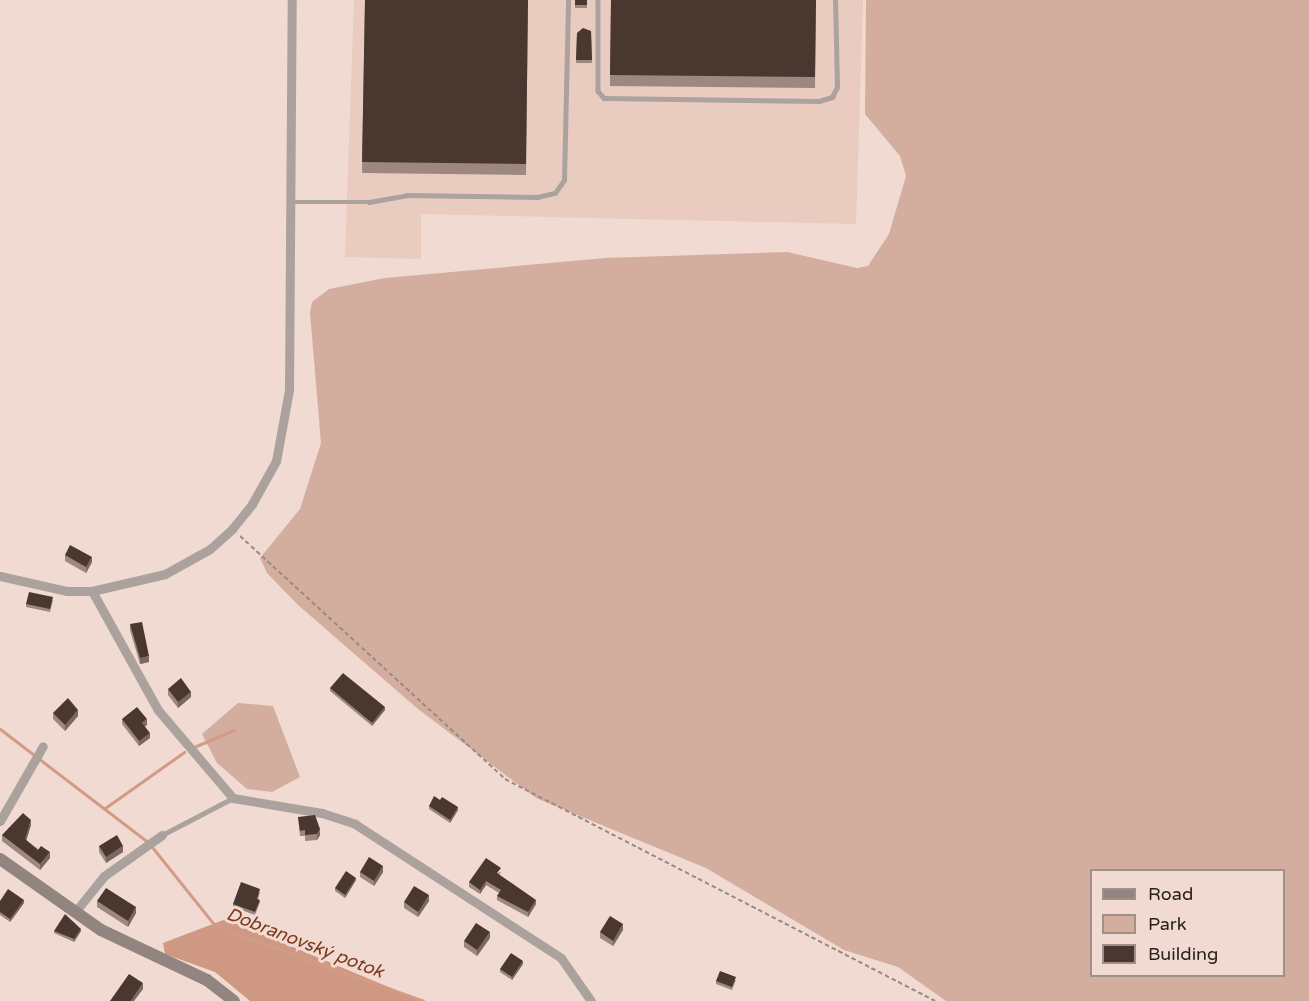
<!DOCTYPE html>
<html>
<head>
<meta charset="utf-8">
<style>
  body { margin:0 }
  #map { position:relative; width:1309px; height:1001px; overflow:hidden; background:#f0dad1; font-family:"Varela Round",sans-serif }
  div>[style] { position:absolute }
  .built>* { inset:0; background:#e9cbbf }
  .green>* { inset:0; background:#d3ae9f }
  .forest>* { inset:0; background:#cf9882 }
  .stream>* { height:3px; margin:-1.5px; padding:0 1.5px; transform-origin:1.5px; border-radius:1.5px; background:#d39b85 }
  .path>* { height:2px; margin-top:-1px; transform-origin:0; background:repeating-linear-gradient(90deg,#9a8a84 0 4.5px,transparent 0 7.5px) }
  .lane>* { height:4.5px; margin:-2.25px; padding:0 2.25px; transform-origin:2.25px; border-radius:2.25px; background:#aba29e }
  .street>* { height:9px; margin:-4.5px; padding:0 4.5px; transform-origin:4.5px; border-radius:4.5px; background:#aba29e }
  .secondary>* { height:12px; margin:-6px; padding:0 6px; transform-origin:6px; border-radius:6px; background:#92847e }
  .wall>* { inset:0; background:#9c8880 }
  .shaded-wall>* { inset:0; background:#7b6860 }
  .building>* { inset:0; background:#493730 }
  span { translate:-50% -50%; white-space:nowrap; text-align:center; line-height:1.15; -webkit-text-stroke:6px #f0dad1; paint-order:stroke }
  .water-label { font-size:18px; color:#7d391b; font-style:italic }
  .legend { position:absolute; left:1090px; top:869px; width:195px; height:108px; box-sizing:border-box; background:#f0dad1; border:2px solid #a09089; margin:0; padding:8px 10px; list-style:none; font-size:18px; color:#28201d }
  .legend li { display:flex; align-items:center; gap:12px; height:30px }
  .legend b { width:30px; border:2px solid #a09089 }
</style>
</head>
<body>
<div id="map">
  <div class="built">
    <i style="clip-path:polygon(354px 0,863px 0,856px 224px,421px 214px,421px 259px,345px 257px)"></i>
  </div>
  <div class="green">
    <i style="clip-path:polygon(evenodd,866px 0,1309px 0,1309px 1001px,946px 1001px,898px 967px,844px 950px,706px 868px,536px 798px,418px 709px,298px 605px,267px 573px,260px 558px,300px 509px,321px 443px,310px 313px,312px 302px,329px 289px,385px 278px,605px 258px,787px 252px,857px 268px,868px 266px,889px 234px,906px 176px,900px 156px,865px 114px,866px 0,1284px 870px,1284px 976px,1092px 976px,1092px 870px,1284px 870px)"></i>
    <i style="clip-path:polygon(238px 703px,273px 706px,300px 777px,272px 792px,247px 789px,217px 763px,202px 734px)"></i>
  </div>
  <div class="forest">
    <i style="clip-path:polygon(226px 919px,422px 1001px,250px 1001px,215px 972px,165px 954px,163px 943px)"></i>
  </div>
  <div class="stream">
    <i style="left:0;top:729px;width:186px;rotate:37.4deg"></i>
    <i style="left:148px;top:842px;width:104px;rotate:51.3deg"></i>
    <i style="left:213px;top:923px;width:17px;rotate:28deg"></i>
    <i style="left:228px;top:931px;width:207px;rotate:19.7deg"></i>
    <i style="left:196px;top:746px;width:41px;rotate:-22.8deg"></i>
    <i style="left:105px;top:808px;width:97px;rotate:-35.3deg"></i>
  </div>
  <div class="path">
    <i style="left:240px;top:536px;width:360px;rotate:42.5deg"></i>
    <i style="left:505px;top:779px;width:484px;rotate:27.3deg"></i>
  </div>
  <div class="lane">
    <i style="left:598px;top:0;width:91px;rotate:90deg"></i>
    <i style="left:598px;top:91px;width:9px;rotate:49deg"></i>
    <i style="left:604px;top:98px;width:215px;rotate:0.8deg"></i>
    <i style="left:819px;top:101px;width:14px;rotate:-17deg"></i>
    <i style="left:832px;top:97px;width:11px;rotate:-63deg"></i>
    <i style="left:837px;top:87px;width:87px;rotate:-91.3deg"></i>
    <i style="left:291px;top:202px;width:78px"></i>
    <i style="left:369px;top:202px;width:39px;rotate:-10deg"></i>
    <i style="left:407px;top:195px;width:130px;rotate:0.9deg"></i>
    <i style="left:537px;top:197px;width:18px;rotate:-13deg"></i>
    <i style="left:555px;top:193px;width:16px;rotate:-55deg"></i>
    <i style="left:564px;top:180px;width:180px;rotate:-88.7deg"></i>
    <i style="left:162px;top:835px;width:80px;rotate:-27.5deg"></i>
  </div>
  <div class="street">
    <i style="left:0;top:576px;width:69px;rotate:12.6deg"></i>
    <i style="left:67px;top:591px;width:25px"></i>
    <i style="left:92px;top:591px;width:75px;rotate:-13.1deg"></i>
    <i style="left:165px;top:574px;width:51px;rotate:-29.1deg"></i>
    <i style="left:210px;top:549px;width:30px;rotate:-42deg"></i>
    <i style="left:232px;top:529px;width:32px;rotate:-51deg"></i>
    <i style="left:252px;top:504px;width:49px;rotate:-60.8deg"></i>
    <i style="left:276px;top:461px;width:72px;rotate:-79.6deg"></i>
    <i style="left:289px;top:390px;width:390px;rotate:-89.6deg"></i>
    <i style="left:92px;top:591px;width:136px;rotate:61deg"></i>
    <i style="left:158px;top:710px;width:116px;rotate:49.6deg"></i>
    <i style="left:233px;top:798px;width:90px;rotate:9.6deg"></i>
    <i style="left:322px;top:813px;width:35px;rotate:18deg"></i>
    <i style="left:355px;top:824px;width:246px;rotate:33deg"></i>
    <i style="left:561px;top:958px;width:52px;rotate:55.1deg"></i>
    <i style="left:0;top:821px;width:86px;rotate:-60.2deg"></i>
    <i style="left:75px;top:912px;width:46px;rotate:-51.1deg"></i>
    <i style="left:104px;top:876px;width:71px;rotate:-35.3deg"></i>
  </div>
  <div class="secondary">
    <i style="left:0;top:859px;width:123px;rotate:35.1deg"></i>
    <i style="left:101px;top:930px;width:117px;rotate:25.3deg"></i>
    <i style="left:207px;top:980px;width:34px;rotate:38deg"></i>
  </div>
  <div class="wall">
    <i style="clip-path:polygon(365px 0,528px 0,526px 175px,362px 173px)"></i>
    <i style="clip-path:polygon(575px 0,587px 0,587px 8px,575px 8px)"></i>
    <i style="clip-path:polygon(611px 0,816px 0,815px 88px,610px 86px)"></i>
    <i style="clip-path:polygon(591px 31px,592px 63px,576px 63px,577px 33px)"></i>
    <i style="clip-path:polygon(65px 555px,92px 562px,86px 573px,65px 561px)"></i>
    <i style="clip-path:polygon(53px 600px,50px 612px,26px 607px,26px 604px)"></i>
    <i style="clip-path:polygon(130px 624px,149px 662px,140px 664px,130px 630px)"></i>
    <i style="clip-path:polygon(330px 688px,385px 710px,372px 726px,330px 691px)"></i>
    <i style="clip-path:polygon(168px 689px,191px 697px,178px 708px,168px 695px)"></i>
    <i style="clip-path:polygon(53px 713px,78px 716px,65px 731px,53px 719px)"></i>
    <i style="clip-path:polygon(122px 719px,147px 725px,145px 726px,150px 738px,139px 746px,122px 724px)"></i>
    <i style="clip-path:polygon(440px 800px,458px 810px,450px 823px,429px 809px,429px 806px)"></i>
    <i style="clip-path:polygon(298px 817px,320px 835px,317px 840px,305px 841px,305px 836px,300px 836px)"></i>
    <i style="clip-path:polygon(31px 825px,26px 840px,50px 858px,40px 870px,2px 841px,2px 835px)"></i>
    <i style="clip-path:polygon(99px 846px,123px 852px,106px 863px,99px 852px)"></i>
    <i style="clip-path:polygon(360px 872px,383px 872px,374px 886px,360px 877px)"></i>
    <i style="clip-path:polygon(501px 872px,499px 875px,536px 904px,528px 917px,497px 900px,497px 896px,499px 893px,486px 885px,480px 894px,469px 887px,469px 882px)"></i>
    <i style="clip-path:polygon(356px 880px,345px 898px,335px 891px,335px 888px)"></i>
    <i style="clip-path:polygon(260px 892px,258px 899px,260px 902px,255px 915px,233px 907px,233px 904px)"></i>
    <i style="clip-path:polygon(0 901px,24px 903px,10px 922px,0 915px)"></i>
    <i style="clip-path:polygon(97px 901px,136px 913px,128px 927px,97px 907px)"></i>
    <i style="clip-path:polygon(429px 901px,418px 917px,404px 908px,404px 902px)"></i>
    <i style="clip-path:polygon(623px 930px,613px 946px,600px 938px,600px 932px)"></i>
    <i style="clip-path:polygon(54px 931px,81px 931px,74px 942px,54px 933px)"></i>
    <i style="clip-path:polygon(490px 938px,477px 956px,464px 947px,464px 941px)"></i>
    <i style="clip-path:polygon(523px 964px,512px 980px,500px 972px,500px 969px)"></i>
    <i style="clip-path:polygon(736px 980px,732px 990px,716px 984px,716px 981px)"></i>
  </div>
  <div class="shaded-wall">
    <i style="clip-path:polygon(92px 557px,92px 562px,86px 573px,86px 567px)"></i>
    <i style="clip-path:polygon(149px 656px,149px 662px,140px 664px,140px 658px)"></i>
    <i style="clip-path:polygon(191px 692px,191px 697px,178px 708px,178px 702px)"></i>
    <i style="clip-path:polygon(385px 707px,385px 710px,372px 726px,372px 723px)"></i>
    <i style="clip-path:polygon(78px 710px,78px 716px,65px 731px,65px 725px)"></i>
    <i style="clip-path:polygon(147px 719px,147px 725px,142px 728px,142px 723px)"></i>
    <i style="clip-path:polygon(150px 733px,150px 738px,139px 746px,139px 741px)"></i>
    <i style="clip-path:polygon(458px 807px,458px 810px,450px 823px,450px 820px)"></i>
    <i style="clip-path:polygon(31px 820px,31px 825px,25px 845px,25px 839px)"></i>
    <i style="clip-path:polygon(320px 829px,320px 835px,317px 840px,317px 834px)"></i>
    <i style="clip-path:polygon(123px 846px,123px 852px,106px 863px,106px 857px)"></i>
    <i style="clip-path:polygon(50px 852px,50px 858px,40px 870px,40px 864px)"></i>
    <i style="clip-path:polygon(383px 866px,383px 872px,374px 886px,374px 881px)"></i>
    <i style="clip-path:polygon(356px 878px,356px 880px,345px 898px,345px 895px)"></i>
    <i style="clip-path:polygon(486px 881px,486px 885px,480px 894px,480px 890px)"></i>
    <i style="clip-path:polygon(429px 895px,429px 901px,418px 917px,418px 912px)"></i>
    <i style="clip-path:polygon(24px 900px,24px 903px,10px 922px,10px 919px)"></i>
    <i style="clip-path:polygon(536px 900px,536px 904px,528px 917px,528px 912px)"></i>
    <i style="clip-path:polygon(136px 907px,136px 913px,128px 927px,128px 921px)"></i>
    <i style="clip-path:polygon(623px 924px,623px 930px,613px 946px,613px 941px)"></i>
    <i style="clip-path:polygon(81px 929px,81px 931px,74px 942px,74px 939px)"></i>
    <i style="clip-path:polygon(490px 932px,490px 938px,477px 956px,477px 950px)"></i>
    <i style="clip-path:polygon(523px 961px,523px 964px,512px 980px,512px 977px)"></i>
    <i style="clip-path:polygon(143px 983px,143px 989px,134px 1001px,131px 1001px)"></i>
  </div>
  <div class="building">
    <i style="clip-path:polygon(365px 0,528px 0,526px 164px,362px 162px)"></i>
    <i style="clip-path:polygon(575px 0,587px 0,587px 5px,575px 5px)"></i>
    <i style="clip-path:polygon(611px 0,816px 0,815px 77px,610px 75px)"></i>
    <i style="clip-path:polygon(583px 28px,591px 31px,592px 60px,576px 60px,577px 33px)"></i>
    <i style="clip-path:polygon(70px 545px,92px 557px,86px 567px,65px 555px)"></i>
    <i style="clip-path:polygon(29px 592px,53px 597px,50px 609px,26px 604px)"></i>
    <i style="clip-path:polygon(142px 622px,149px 656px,140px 658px,130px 624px)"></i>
    <i style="clip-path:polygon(343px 673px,385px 707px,372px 723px,330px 688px)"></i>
    <i style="clip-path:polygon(181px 678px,191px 692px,178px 702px,168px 689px)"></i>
    <i style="clip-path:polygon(68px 698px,78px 710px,65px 725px,53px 713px)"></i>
    <i style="clip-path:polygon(137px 707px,147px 719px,142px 723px,150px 733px,139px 741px,122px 719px)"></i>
    <i style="clip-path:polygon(434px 796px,440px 800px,442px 797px,458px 807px,450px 820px,429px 806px)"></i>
    <i style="clip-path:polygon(23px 813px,31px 820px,25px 839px,38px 850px,41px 846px,50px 852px,40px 864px,2px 835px)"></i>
    <i style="clip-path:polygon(315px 815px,320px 829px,317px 834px,305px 835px,305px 830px,300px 831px,298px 817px)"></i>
    <i style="clip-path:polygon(117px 835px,123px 846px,106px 857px,99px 846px)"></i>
    <i style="clip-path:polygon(369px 857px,383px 866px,374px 881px,360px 872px)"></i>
    <i style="clip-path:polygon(486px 858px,501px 868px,497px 873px,536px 900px,528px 912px,497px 896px,501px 890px,486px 881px,480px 890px,469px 882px)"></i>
    <i style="clip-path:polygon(346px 871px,356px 878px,345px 895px,335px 888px)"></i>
    <i style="clip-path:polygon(241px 882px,260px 889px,257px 899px,260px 900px,255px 912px,233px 904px)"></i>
    <i style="clip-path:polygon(414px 886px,429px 895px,418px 912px,404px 902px)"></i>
    <i style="clip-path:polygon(106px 888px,136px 907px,128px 921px,97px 901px)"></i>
    <i style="clip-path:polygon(8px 889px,24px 900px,10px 919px,0 912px,0 901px)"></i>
    <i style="clip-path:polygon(65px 914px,81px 929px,74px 939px,54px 931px)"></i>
    <i style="clip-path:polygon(610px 916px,623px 924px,613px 941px,600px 932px)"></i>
    <i style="clip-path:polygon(476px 923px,490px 932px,477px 950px,464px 941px)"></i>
    <i style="clip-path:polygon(511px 953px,523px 961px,512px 977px,500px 969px)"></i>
    <i style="clip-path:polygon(720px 971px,736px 977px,732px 987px,716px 981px)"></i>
    <i style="clip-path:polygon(129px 974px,143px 983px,131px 1001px,110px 1001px)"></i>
  </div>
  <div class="water-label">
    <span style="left:305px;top:943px;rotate:21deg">Dobranovský potok</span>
  </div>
  <ul class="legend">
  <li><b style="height:8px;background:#92847e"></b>Road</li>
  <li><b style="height:16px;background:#d3ae9f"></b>Park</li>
  <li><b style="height:16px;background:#493730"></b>Building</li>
  </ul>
</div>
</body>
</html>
